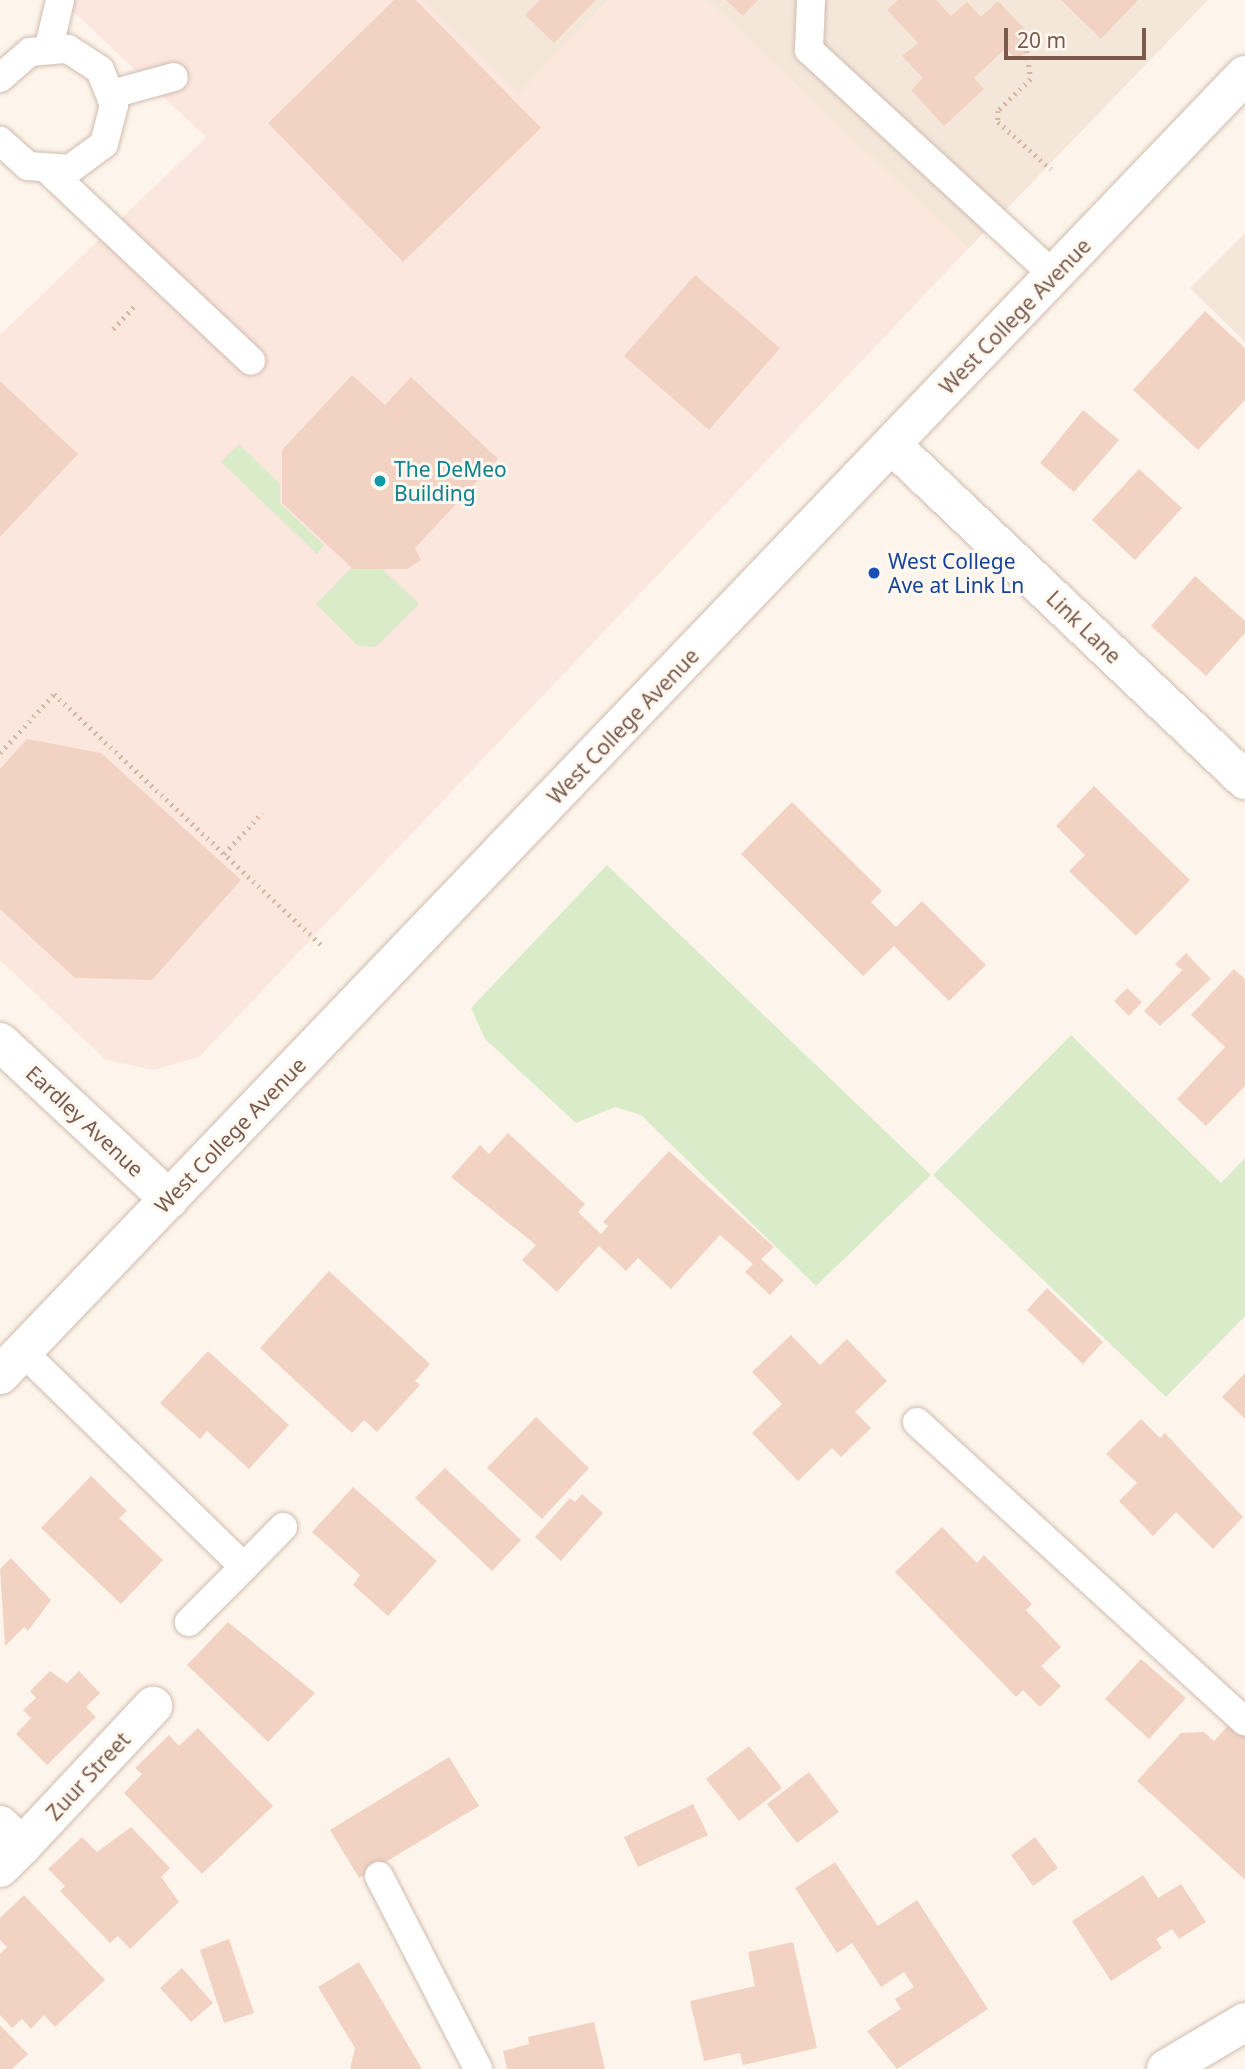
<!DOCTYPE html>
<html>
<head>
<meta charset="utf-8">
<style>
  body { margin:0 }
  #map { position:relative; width:1245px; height:2069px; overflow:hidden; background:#fdf5eb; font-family:"Noto Sans",sans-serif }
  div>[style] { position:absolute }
  .residential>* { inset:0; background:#f4e7da }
  .commercial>* { inset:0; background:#fce7df }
  .green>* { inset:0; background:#d9ebc9 }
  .building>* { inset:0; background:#f2d3c3 }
  .path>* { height:4.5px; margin-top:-2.25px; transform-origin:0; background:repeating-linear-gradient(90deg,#d8b6a5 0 2px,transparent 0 7px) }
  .roads { filter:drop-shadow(0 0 2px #d0bcb0) drop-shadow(0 0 2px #d0bcb0) }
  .service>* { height:28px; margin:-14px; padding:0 14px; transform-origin:14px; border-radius:14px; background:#fff }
  .minor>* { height:38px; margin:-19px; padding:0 19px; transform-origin:19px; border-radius:19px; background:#fff }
  .secondary>* { height:38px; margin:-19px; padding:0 19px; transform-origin:19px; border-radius:19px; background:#fff }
  .dots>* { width:19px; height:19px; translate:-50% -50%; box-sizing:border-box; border:4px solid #fff9f2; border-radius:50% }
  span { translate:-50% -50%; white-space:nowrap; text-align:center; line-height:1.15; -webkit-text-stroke:6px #fff9f2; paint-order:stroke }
  .street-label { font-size:21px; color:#795a4d }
  .culture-label { font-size:21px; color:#0d838f }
  .left { translate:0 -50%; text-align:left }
  .transit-label { font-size:21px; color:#164399 }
  .scale { position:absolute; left:1004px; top:28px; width:142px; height:32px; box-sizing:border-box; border:4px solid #795a4d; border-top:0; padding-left:9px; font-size:21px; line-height:24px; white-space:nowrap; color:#795a4d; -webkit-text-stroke:5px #fff9f2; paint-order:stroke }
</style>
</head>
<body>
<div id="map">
  <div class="residential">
    <i style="clip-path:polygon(421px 0,609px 0,518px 95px)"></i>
    <i style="clip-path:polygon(707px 0,1208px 0,968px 249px)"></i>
    <i style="clip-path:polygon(1245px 233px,1245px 342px,1190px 288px)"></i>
  </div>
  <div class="commercial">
    <i style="clip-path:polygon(61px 0,421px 0,518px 94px,609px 0,707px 0,968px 249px,199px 1057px,153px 1070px,106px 1060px,0 960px,0 335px,206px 137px)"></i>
  </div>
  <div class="green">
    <i style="clip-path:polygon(239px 444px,280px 484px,280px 503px,324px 545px,317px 554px,221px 462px)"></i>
    <i style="clip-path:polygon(366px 553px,419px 604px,376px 647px,358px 646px,316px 604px)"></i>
    <i style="clip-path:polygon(607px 865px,931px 1175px,816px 1286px,641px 1115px,615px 1107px,576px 1123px,485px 1039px,471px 1008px)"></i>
    <i style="clip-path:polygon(1071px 1035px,1221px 1183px,1245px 1158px,1245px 1316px,1166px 1397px,933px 1175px)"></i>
  </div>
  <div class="building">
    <i style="clip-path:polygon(394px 0,416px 0,541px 128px,403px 262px,268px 123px)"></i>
    <i style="clip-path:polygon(540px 0,596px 0,554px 43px,525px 15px)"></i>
    <i style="clip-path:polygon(726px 0,758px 0,743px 16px)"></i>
    <i style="clip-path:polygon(898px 0,936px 0,951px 16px,967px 2px,981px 17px,998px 1px,1037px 42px,1017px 60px,1006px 48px,974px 78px,984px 89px,944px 126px,911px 90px,923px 78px,902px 56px,918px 43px,887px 10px)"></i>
    <i style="clip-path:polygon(1061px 0,1138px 0,1101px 39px)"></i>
    <i style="clip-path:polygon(695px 275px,780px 348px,709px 430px,624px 356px)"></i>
    <i style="clip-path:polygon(1205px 311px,1245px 348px,1245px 400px,1198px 450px,1133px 390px)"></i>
    <i style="clip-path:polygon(352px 375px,385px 405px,411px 377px,498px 459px,415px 548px,421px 560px,407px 569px,353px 569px,282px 503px,282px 450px)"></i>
    <i style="clip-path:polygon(0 381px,78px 454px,0 537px)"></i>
    <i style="clip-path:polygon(1083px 410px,1119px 440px,1074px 492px,1040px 463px)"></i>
    <i style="clip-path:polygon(1139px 469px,1182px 508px,1135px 560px,1092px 520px)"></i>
    <i style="clip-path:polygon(1195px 576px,1245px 621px,1245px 633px,1206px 676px,1151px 626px)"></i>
    <i style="clip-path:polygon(27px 739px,101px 753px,241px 880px,152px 980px,75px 978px,0 909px,0 769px)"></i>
    <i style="clip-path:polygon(1094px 786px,1190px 880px,1136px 936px,1069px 871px,1085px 855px,1056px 826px)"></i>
    <i style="clip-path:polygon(792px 802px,882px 891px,871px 902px,896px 927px,922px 901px,986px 965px,949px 1001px,894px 946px,863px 976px,741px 854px)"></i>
    <i style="clip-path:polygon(1186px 953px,1211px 979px,1160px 1026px,1144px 1011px,1182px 970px,1175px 964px)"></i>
    <i style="clip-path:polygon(1234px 969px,1245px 979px,1245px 1086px,1206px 1126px,1177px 1099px,1225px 1047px,1191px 1015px)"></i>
    <i style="clip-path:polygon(1127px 988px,1142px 1002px,1129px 1016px,1114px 1001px)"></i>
    <i style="clip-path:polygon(508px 1133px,585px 1204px,578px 1212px,601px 1234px,608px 1226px,603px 1222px,669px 1151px,774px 1247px,761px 1259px,784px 1280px,770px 1295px,745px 1272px,753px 1264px,720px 1235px,671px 1289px,638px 1258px,626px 1271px,599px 1246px,557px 1292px,522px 1260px,536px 1245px,451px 1177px,480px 1145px,489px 1154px)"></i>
    <i style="clip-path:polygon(329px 1271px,430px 1364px,415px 1381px,420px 1385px,377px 1432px,364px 1420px,352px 1433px,260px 1348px)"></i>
    <i style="clip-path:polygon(1047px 1288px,1103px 1342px,1083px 1364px,1027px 1310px)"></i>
    <i style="clip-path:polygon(791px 1335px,820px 1365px,847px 1339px,887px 1381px,855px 1412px,871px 1428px,841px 1457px,832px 1448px,798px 1481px,752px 1433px,782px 1404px,752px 1372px)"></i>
    <i style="clip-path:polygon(208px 1351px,289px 1425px,249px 1469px,207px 1431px,200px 1439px,160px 1403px)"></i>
    <i style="clip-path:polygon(1245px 1373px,1245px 1419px,1222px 1397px)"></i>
    <i style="clip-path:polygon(536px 1417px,589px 1468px,542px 1519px,487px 1468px)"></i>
    <i style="clip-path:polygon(1141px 1419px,1160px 1438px,1165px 1433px,1243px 1517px,1213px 1549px,1176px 1512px,1153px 1536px,1119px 1501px,1137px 1483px,1106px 1454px)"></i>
    <i style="clip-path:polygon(445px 1468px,521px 1540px,492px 1571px,415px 1498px)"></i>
    <i style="clip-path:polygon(91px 1476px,127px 1511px,119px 1518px,163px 1560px,121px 1604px,41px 1528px)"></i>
    <i style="clip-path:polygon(353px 1487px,437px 1561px,388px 1616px,353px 1585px,360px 1575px,312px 1532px)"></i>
    <i style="clip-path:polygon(582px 1494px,603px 1513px,561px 1561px,535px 1537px,570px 1498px,575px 1502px)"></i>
    <i style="clip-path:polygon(942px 1527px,977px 1563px,984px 1555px,1032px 1604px,1026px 1610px,1061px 1647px,1041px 1666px,1061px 1686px,1040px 1707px,1023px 1690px,1016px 1697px,895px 1572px)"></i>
    <i style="clip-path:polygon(11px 1558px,51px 1600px,28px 1631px,24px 1627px,5px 1646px,0 1569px)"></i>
    <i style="clip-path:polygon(228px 1622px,315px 1693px,268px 1742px,187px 1665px)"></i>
    <i style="clip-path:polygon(1141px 1659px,1186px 1698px,1149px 1739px,1105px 1699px)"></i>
    <i style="clip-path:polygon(50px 1671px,67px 1683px,79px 1671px,100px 1693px,86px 1707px,96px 1717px,47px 1765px,16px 1734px,31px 1718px,23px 1710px,36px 1698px,30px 1691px)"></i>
    <i style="clip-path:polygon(1231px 1722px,1245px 1735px,1245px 1880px,1137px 1781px,1181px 1733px,1204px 1732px,1214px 1741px)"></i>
    <i style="clip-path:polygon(198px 1728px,273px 1806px,202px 1874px,124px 1793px,142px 1774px,135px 1768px,169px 1735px,179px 1746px)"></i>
    <i style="clip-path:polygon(749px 1746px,782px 1788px,739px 1821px,706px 1779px)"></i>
    <i style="clip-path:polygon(449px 1757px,479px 1806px,359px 1878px,330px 1830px)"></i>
    <i style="clip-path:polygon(809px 1772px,839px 1812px,797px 1843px,767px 1804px)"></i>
    <i style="clip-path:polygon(693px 1804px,708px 1835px,638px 1867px,624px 1837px)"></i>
    <i style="clip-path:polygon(131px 1827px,170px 1868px,161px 1877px,179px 1902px,130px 1949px,118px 1936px,110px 1943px,60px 1891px,65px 1886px,48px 1869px,82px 1837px,97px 1852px)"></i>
    <i style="clip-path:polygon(1035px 1837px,1058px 1868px,1033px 1886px,1011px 1855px)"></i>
    <i style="clip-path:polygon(835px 1862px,878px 1926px,917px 1900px,988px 2009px,897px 2069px,867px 2031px,901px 2009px,895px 1999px,914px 1987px,904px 1972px,881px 1987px,852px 1943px,837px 1953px,795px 1888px)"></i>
    <i style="clip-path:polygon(1143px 1875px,1158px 1898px,1181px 1884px,1206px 1922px,1179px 1939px,1172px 1929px,1156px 1939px,1162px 1948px,1111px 1981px,1072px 1921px)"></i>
    <i style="clip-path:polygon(24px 1895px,105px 1980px,55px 2027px,44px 2015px,31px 2029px,22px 2019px,12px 2028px,0 2015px,0 1954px,7px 1947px,0 1940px,0 1918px)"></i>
    <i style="clip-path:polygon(229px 1939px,254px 2013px,224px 2023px,200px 1950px)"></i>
    <i style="clip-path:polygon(793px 1942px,817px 2048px,743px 2065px,740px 2053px,704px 2061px,690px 2001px,755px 1986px,748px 1952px)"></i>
    <i style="clip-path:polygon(359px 1962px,422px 2069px,350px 2069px,355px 2048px,318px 1987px)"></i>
    <i style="clip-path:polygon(182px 1968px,213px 2003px,191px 2022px,160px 1988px)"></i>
    <i style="clip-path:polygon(594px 2022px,605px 2069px,507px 2069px,503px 2051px,529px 2044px,528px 2037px)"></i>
    <i style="clip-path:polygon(0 2025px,28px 2054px,12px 2069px,0 2069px)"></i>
  </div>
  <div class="path">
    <i style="left:1027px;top:51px;width:28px;rotate:82deg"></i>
    <i style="left:1031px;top:79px;width:46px;rotate:135.9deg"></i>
    <i style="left:998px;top:111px;width:11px;rotate:90deg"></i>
    <i style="left:998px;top:122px;width:71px;rotate:41.6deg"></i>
    <i style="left:113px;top:329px;width:34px;rotate:-47deg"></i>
    <i style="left:0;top:753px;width:80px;rotate:-47.5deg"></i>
    <i style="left:54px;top:694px;width:369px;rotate:43.2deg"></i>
    <i style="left:224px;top:854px;width:56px;rotate:-47.2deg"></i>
  </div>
  <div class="roads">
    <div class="service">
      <i style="left:811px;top:0;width:50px;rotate:92.3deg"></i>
      <i style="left:809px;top:50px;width:333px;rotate:42.6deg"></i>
      <i style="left:49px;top:47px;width:48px;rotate:-76.8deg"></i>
      <i style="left:0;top:78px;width:40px;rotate:-41deg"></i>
      <i style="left:30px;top:52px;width:38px;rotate:-5deg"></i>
      <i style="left:68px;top:49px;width:38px;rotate:33deg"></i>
      <i style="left:100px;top:70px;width:38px;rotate:68deg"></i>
      <i style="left:114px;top:105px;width:40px;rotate:104.4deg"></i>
      <i style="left:104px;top:144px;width:42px;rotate:143.7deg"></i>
      <i style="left:70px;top:169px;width:42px;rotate:-175.9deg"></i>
      <i style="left:28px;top:166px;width:38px;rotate:-138deg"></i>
      <i style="left:112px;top:94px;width:64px;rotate:-15.3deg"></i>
      <i style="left:49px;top:171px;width:277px;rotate:43.2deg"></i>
      <i style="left:23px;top:1352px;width:308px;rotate:44.2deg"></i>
      <i style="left:244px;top:1567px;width:78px;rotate:135deg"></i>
      <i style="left:917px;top:1422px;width:444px;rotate:42.4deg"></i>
      <i style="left:244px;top:1567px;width:56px;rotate:-45.7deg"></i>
      <i style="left:379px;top:1876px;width:217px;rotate:62.8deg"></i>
    </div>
    <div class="minor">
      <i style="left:892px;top:445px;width:487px;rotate:43.5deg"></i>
      <i style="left:0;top:1042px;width:231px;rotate:42.9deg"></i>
      <i style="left:0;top:1825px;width:30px;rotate:44deg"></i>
      <i style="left:22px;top:1846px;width:31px;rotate:135deg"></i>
      <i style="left:22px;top:1846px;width:192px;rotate:-46.9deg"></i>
      <i style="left:1166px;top:2069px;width:92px;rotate:-30.7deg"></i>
    </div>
    <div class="secondary">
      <i style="left:0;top:1375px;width:1800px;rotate:-46.24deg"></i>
    </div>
  </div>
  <div class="dots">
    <i style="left:380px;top:481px;background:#0f9aa8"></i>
    <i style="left:874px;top:573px;background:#1a4fb4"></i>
  </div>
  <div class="street-label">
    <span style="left:1015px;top:316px;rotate:-46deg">West College Avenue</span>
    <span style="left:1084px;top:627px;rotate:44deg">Link Lane</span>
    <span style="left:623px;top:726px;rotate:-46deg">West College Avenue</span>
    <span style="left:85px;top:1121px;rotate:43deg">Eardley Avenue</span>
    <span style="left:230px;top:1135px;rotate:-46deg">West College Avenue</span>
    <span style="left:88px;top:1776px;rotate:-47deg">Zuur Street</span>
  </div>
  <div class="culture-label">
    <span class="left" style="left:394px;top:481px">The DeMeo<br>Building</span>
  </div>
  <div class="transit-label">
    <span class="left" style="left:888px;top:573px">West College<br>Ave at Link Ln</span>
  </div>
  <div class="scale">20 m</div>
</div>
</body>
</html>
